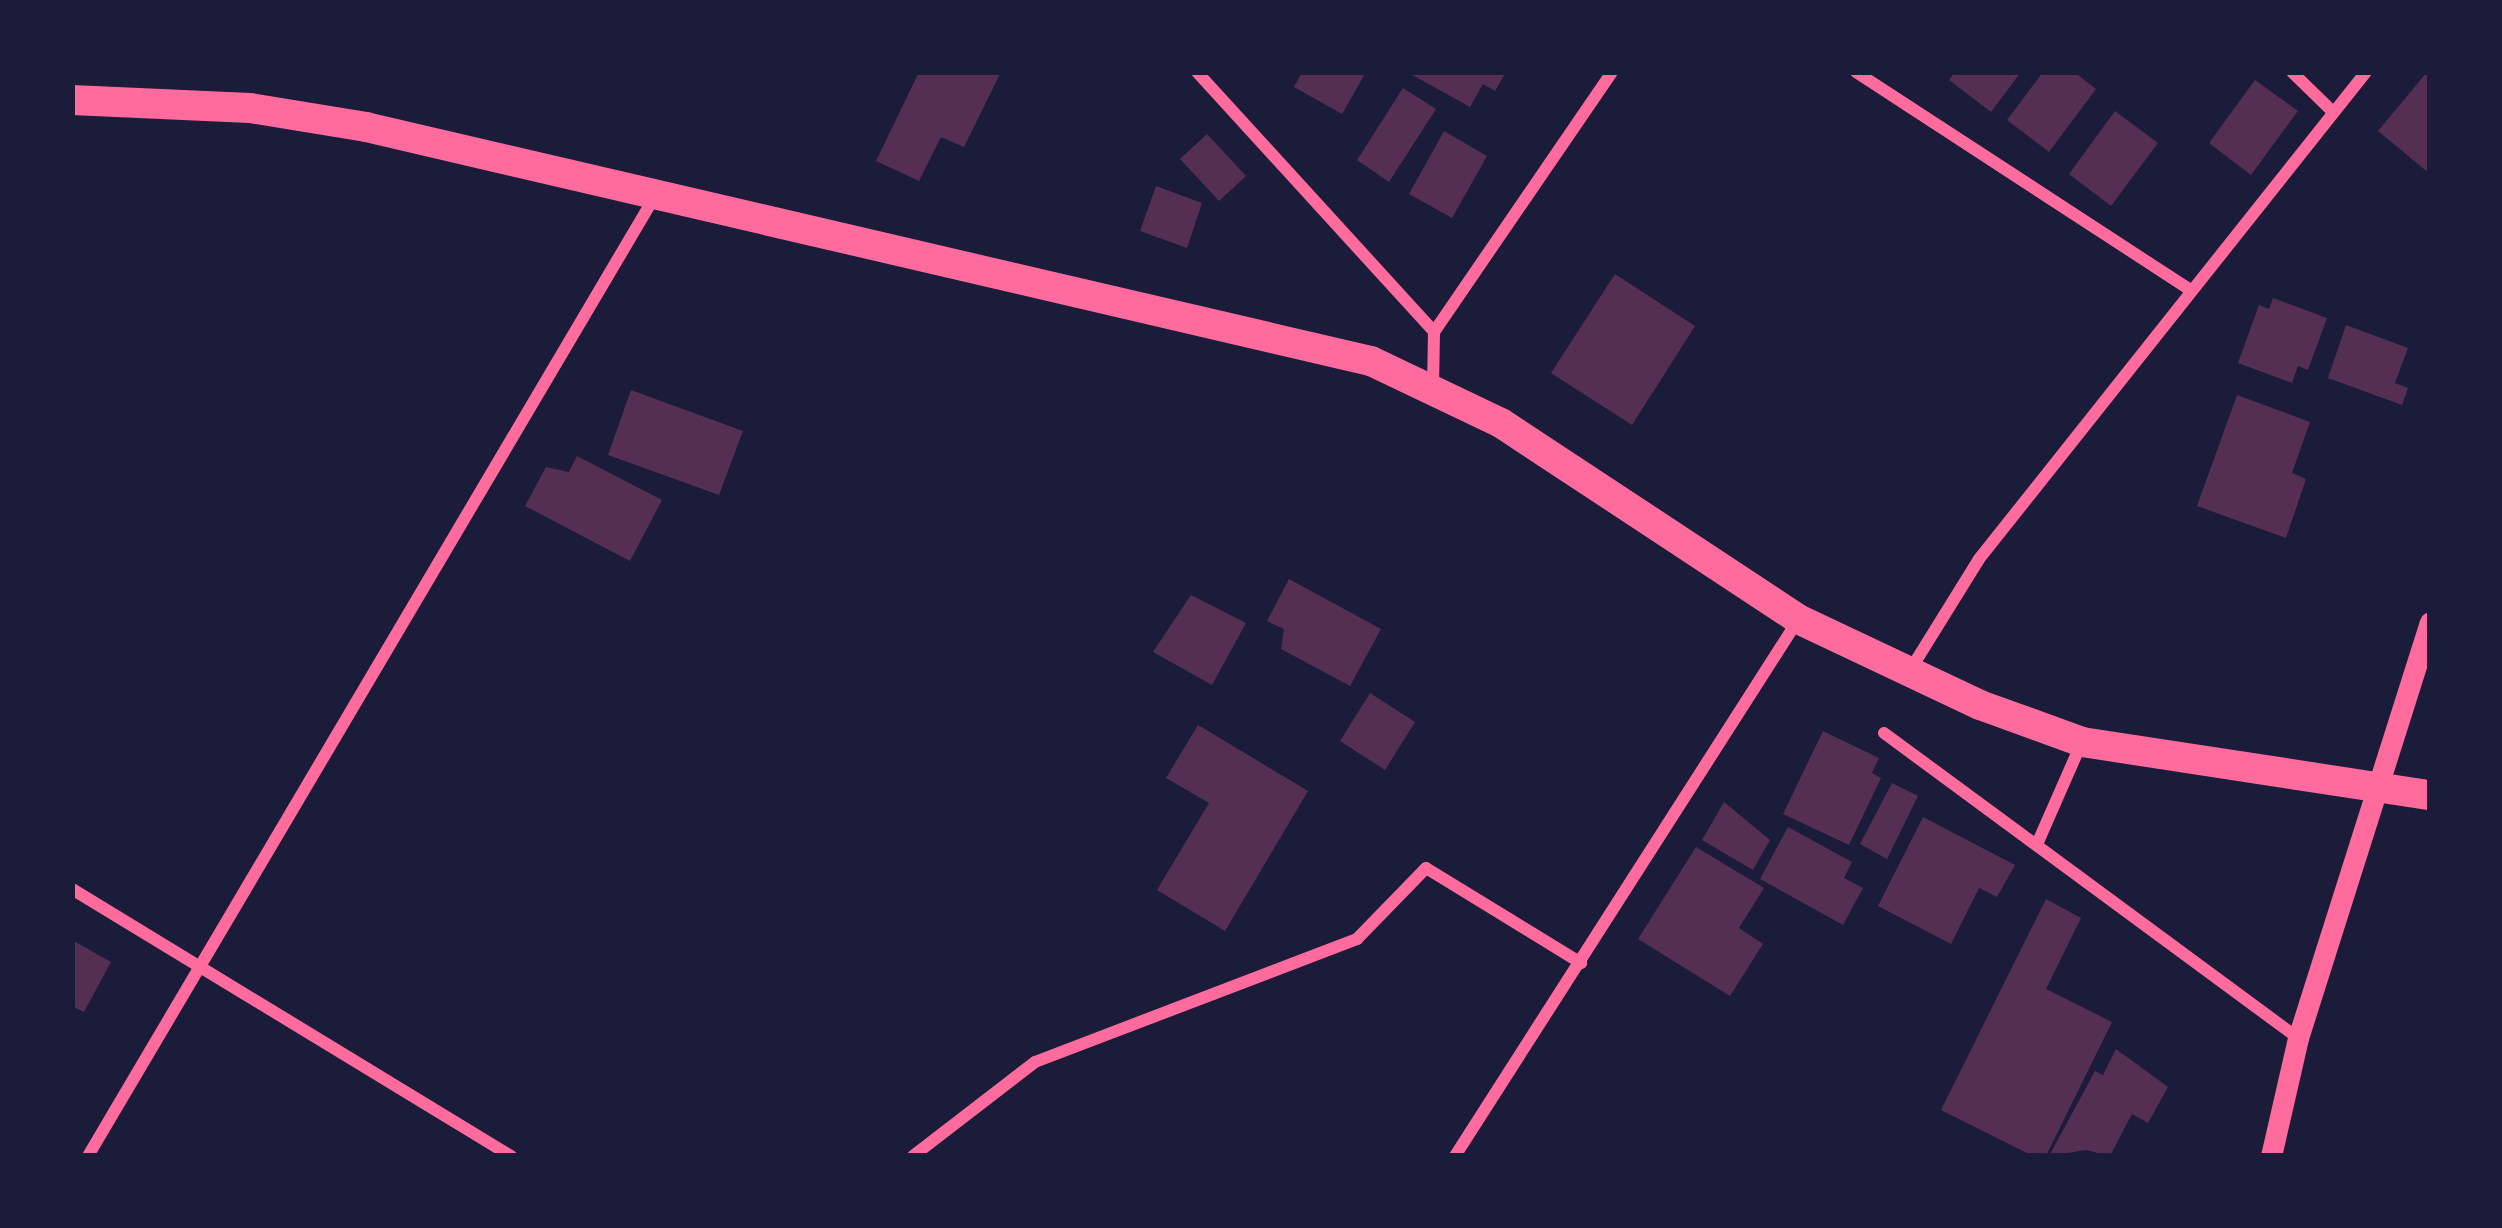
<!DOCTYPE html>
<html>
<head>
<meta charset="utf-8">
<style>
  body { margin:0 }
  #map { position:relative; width:2502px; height:1228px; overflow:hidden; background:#1b1b3a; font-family:"Work Sans",sans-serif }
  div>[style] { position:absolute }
  .building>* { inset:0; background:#542f53 }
  .minor>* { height:12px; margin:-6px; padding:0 6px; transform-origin:6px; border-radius:6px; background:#ff6b9d }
  .tertiary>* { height:21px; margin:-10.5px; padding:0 10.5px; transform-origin:10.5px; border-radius:10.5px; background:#ff6b9d }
  .primary>* { height:30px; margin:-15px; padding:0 15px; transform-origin:15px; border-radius:15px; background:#ff6b9d }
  span { translate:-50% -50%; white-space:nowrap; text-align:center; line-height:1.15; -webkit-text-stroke:9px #1b1b3a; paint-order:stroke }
  .frame { position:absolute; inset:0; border:75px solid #1b1b3a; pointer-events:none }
</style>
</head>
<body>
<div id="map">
  <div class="building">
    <i style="clip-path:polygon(919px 72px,1001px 72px,964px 147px,941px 137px,919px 181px,876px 161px)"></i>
    <i style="clip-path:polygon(1302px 72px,1366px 72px,1342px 114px,1294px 87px)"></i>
    <i style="clip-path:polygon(1407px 72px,1506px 72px,1495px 91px,1483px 84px,1470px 107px)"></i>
    <i style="clip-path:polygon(1955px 72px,2021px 72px,1991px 112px,1949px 80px)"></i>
    <i style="clip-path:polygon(2043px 72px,2074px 72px,2096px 89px,2049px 152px,2007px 120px)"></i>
    <i style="clip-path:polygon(2427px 72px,2430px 72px,2430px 174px,2378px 131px)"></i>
    <i style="clip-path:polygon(2255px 80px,2298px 111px,2251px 175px,2209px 143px)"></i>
    <i style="clip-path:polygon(1403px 88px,1436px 109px,1389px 182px,1357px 160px)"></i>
    <i style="clip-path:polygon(2115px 111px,2158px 143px,2111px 206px,2069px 174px)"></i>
    <i style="clip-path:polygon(1444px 131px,1487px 156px,1452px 218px,1409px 194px)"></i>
    <i style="clip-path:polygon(1207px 134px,1246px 176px,1219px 201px,1180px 159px)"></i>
    <i style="clip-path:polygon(1156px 186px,1202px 203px,1187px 248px,1140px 231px)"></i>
    <i style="clip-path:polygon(1615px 274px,1695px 326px,1632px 425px,1551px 373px)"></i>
    <i style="clip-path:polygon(2273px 298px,2327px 318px,2308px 370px,2298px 366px,2292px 383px,2238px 363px,2259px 305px,2269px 309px)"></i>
    <i style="clip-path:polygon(2346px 325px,2408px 348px,2395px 383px,2408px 388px,2402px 405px,2328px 378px)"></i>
    <i style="clip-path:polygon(631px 390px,743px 431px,719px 495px,608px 455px)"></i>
    <i style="clip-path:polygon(2237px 395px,2310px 422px,2292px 473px,2306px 479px,2286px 538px,2197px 506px)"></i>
    <i style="clip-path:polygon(577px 456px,662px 500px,630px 561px,525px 506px,546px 467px,569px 472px)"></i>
    <i style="clip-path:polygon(1289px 579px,1381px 629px,1350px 686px,1281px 649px,1284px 629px,1267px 621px)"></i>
    <i style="clip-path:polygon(1191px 595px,1246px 623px,1212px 685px,1153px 652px)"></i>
    <i style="clip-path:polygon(1370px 693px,1415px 722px,1385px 770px,1340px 741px)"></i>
    <i style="clip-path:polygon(1198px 725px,1308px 791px,1225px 931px,1157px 890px,1209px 803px,1166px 778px)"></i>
    <i style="clip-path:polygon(1823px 731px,1879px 758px,1872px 773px,1881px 778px,1849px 845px,1783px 814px)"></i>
    <i style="clip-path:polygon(1892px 783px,1918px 796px,1887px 859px,1860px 844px)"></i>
    <i style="clip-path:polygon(1724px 802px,1770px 840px,1753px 870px,1702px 840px)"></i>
    <i style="clip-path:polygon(1923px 817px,2015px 865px,1997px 897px,1979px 888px,1951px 944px,1878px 906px)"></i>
    <i style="clip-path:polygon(1788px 827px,1852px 862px,1844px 878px,1863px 888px,1843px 925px,1760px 879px)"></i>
    <i style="clip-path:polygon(1696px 847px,1764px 888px,1739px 928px,1763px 944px,1730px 996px,1638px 939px)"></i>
    <i style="clip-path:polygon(2046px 899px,2081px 918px,2046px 989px,2112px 1022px,2046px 1156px,2033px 1156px,1941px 1110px)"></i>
    <i style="clip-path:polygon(72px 940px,111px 962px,84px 1012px,72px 1006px)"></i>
    <i style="clip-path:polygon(2116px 1049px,2168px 1087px,2148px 1123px,2132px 1114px,2110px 1156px,2086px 1150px,2049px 1156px,2095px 1071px,2103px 1075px)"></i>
  </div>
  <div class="minor">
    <i style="left:1197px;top:72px;width:352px;rotate:47.6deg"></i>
    <i style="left:1434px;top:332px;width:55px;rotate:91deg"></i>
    <i style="left:1856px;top:72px;width:399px;rotate:33.1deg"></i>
    <i style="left:2292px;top:72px;width:57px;rotate:44.3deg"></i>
    <i style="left:1434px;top:332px;width:315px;rotate:-55.6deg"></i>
    <i style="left:1909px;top:672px;width:133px;rotate:-58.2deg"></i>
    <i style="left:1979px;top:559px;width:622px;rotate:-51.53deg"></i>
    <i style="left:1884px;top:733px;width:514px;rotate:36.38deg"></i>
    <i style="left:2038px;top:842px;width:107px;rotate:-66.3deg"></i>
    <i style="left:72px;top:889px;width:514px;rotate:31.31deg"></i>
    <i style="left:88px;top:1156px;width:1115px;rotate:-59.43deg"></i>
    <i style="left:913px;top:1156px;width:154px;rotate:-37.6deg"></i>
    <i style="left:1035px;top:1062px;width:345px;rotate:-20.9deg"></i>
    <i style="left:1357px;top:939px;width:99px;rotate:-45.8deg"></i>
    <i style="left:1426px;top:868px;width:182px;rotate:31.5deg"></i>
    <i style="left:1455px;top:1156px;width:636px;rotate:-57.38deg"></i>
  </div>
  <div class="tertiary">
    <i style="left:2271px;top:1156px;width:121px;rotate:-77.1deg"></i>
    <i style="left:2298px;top:1038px;width:436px;rotate:-72.4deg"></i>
  </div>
  <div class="primary">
    <i style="left:72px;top:100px;width:178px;rotate:2.6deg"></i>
    <i style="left:250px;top:108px;width:118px;rotate:9.3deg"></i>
    <i style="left:366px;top:127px;width:1032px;rotate:13.11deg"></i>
    <i style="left:1371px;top:361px;width:144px;rotate:25.5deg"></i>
    <i style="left:1501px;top:423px;width:356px;rotate:33.4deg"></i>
    <i style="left:1798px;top:619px;width:201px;rotate:25.3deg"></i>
    <i style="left:1980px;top:705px;width:109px;rotate:19.9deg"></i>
    <i style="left:2082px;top:742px;width:352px;rotate:8.7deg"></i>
  </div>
  <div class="frame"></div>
</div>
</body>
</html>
